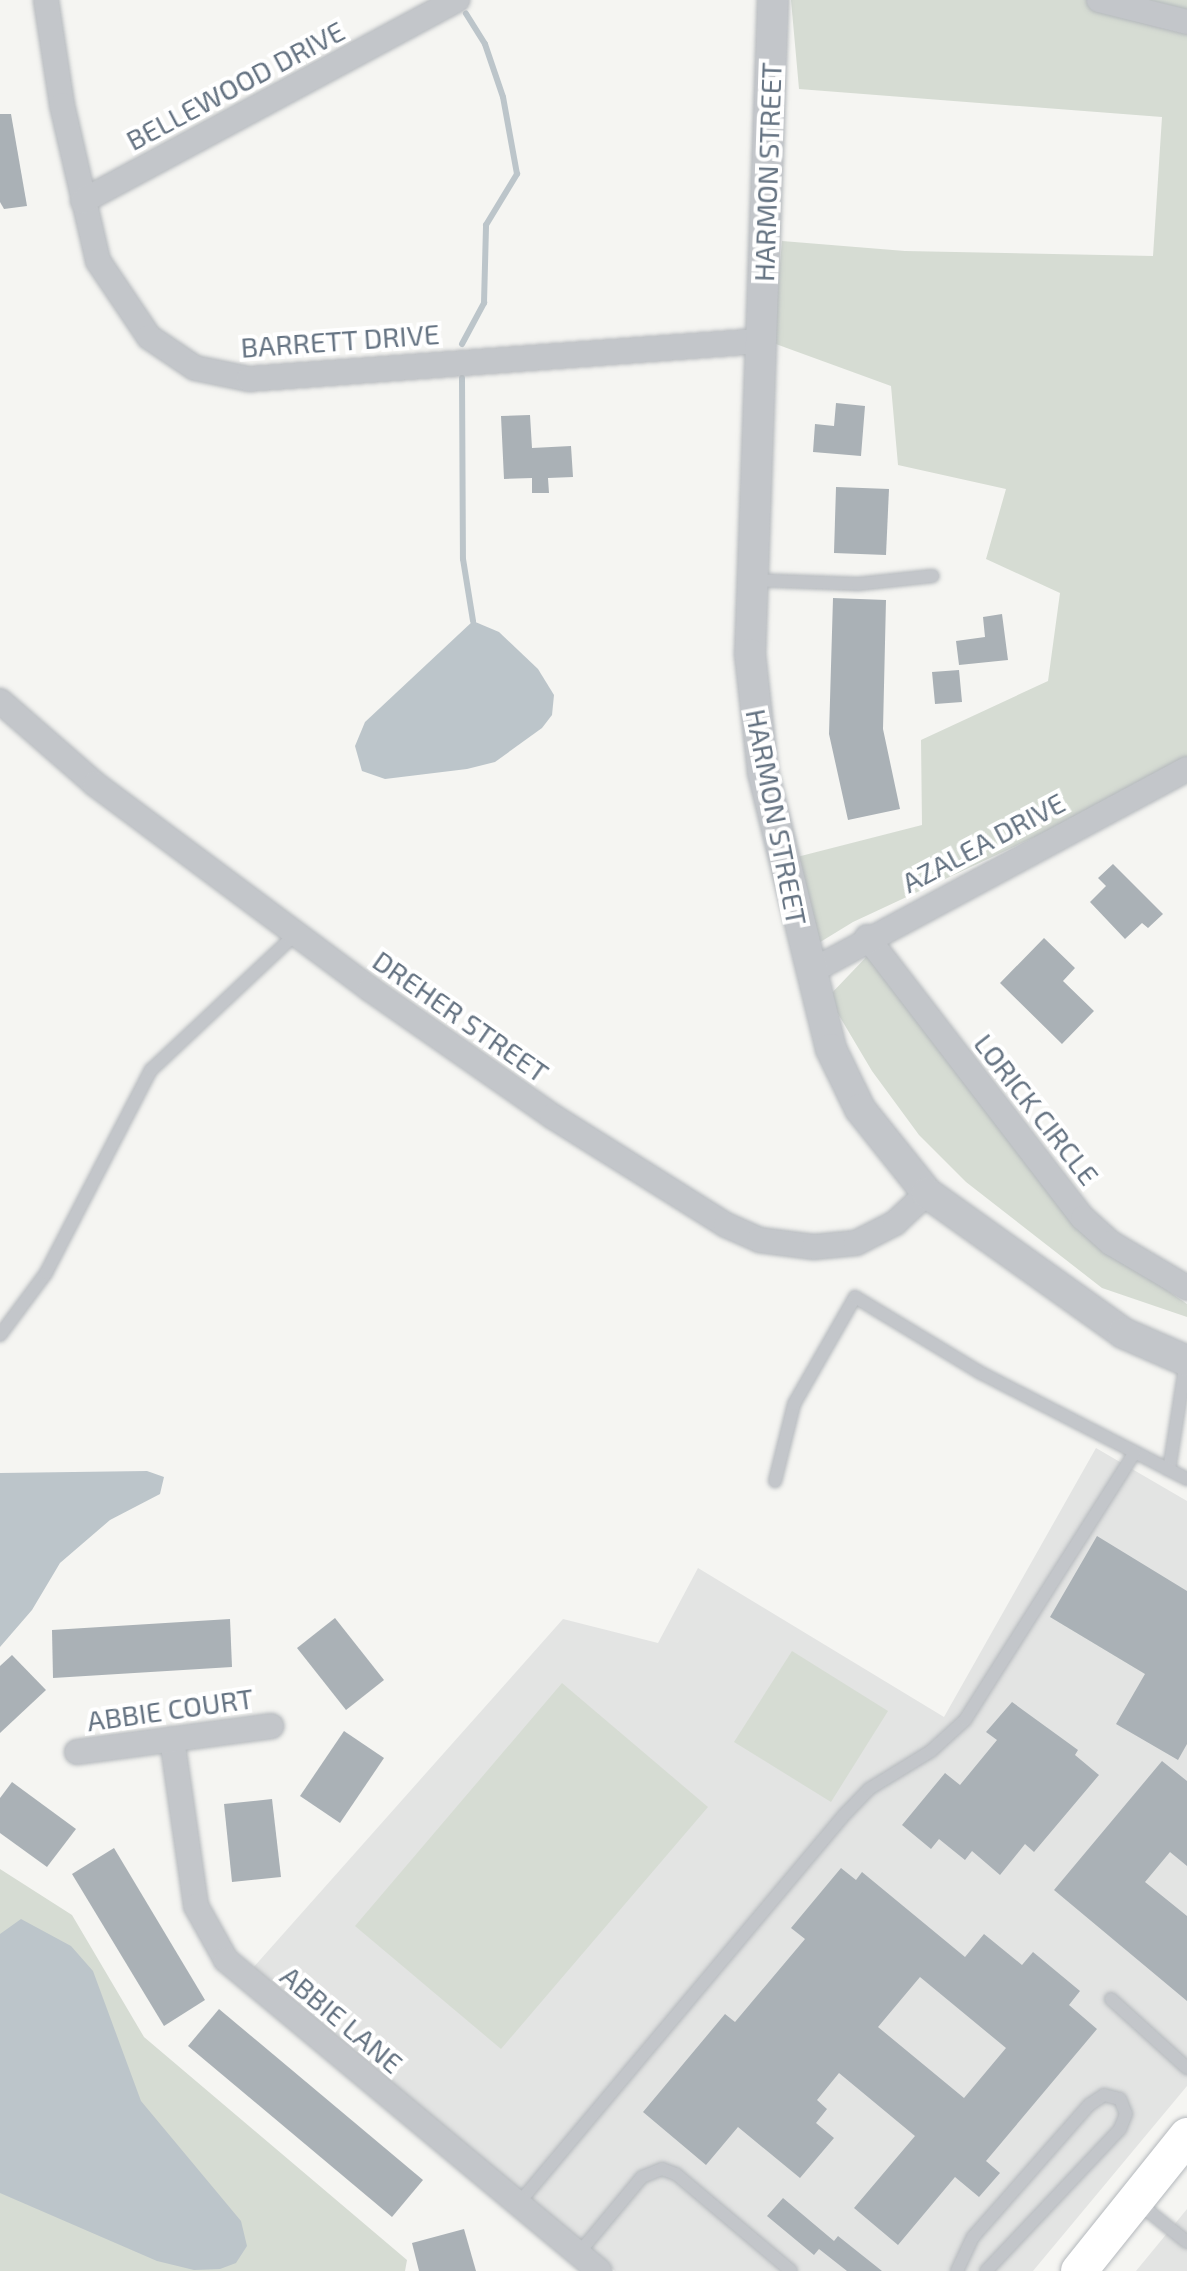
<!DOCTYPE html>
<html>
<head>
<meta charset="utf-8">
<style>
  body { margin:0 }
  #map { position:relative; width:1187px; height:2271px; overflow:hidden; background:#f5f5f2; font-family:"Exo 2",sans-serif }
  div>[style] { position:absolute }
  .built>* { inset:0; background:#e3e4e3 }
  .green>* { inset:0; background:#d6dcd3 }
  .water>* { inset:0; background:#bcc5ca }
  .stream>* { height:6px; margin:-3px; padding:0 3px; transform-origin:3px; border-radius:3px; background:#bcc5ca }
  .building>* { inset:0; background:#aab1b6 }
  .roads { filter:drop-shadow(0 0 2px #b4b8bc) drop-shadow(0 0 2px #b4b8bc) }
  .service>* { height:12px; margin:-6px; padding:0 6px; transform-origin:6px; border-radius:6px; background:#c3c6ca }
  .minor>* { height:24px; margin:-12px; padding:0 12px; transform-origin:12px; border-radius:12px; background:#c3c6ca }
  .tertiary>* { height:30px; margin:-15px; padding:0 15px; transform-origin:15px; border-radius:15px; background:#c3c6ca }
  .primary>* { height:36px; margin:-18px; padding:0 18px; transform-origin:18px; border-radius:18px; background:#fff }
  span { translate:-50% -50%; white-space:nowrap; text-align:center; line-height:1.15; -webkit-text-stroke:8px #fff; paint-order:stroke }
  .street-label { font-size:28px; color:#657382 }
</style>
</head>
<body>
<div id="map">
  <div class="built">
    <i style="clip-path:polygon(1096px 1448px,1187px 1501px,1187px 2086px,1033px 2271px,615px 2271px,251px 1970px,563px 1619px,658px 1643px,698px 1568px,944px 1717px)"></i>
    <i style="clip-path:polygon(1187px 2209px,1187px 2271px,1136px 2271px)"></i>
  </div>
  <div class="green">
    <i style="clip-path:polygon(791px 0,1187px 0,1187px 766px,853px 922px,817px 944px,793px 858px,922px 825px,921px 740px,1048px 681px,1060px 593px,986px 559px,1006px 489px,898px 465px,891px 386px,773px 343px,782px 241px,905px 251px,1153px 256px,1162px 117px,799px 89px)"></i>
    <i style="clip-path:polygon(870px 953px,1102px 1245px,1187px 1304px,1187px 1317px,1102px 1288px,966px 1182px,919px 1135px,872px 1071px,828px 997px)"></i>
    <i style="clip-path:polygon(792px 1651px,888px 1711px,831px 1802px,734px 1742px)"></i>
    <i style="clip-path:polygon(562px 1683px,708px 1807px,501px 2049px,355px 1926px)"></i>
    <i style="clip-path:polygon(0 1869px,72px 1915px,144px 2037px,407px 2260px,405px 2271px,0 2271px)"></i>
  </div>
  <div class="water">
    <i style="clip-path:polygon(473px 621px,499px 632px,538px 669px,554px 695px,552px 715px,542px 728px,495px 762px,467px 769px,385px 779px,362px 771px,355px 746px,365px 722px)"></i>
    <i style="clip-path:polygon(147px 1471px,164px 1477px,160px 1494px,110px 1520px,60px 1563px,32px 1610px,0 1647px,0 1473px)"></i>
    <i style="clip-path:polygon(21px 1919px,71px 1946px,93px 1971px,141px 2101px,241px 2221px,247px 2246px,236px 2263px,220px 2269px,194px 2270px,157px 2261px,0 2193px,0 1934px)"></i>
  </div>
  <div class="stream">
    <i style="left:462px;top:344px;width:47px;rotate:-61.8deg"></i>
    <i style="left:484px;top:303px;width:78px;rotate:-88.5deg"></i>
    <i style="left:486px;top:225px;width:60px;rotate:-58.7deg"></i>
    <i style="left:517px;top:174px;width:78px;rotate:-100.3deg"></i>
    <i style="left:503px;top:97px;width:56px;rotate:-108.8deg"></i>
    <i style="left:485px;top:44px;width:36px;rotate:-122deg"></i>
    <i style="left:462px;top:378px;width:181px;rotate:89.7deg"></i>
    <i style="left:463px;top:559px;width:63px;rotate:80.8deg"></i>
  </div>
  <div class="building">
    <i style="clip-path:polygon(0 114px,11px 114px,27px 206px,4px 209px,0 202px)"></i>
    <i style="clip-path:polygon(836px 403px,865px 406px,861px 456px,813px 452px,815px 424px,834px 426px)"></i>
    <i style="clip-path:polygon(530px 415px,532px 448px,571px 446px,573px 477px,548px 478px,549px 493px,532px 493px,532px 478px,504px 479px,501px 416px)"></i>
    <i style="clip-path:polygon(836px 487px,889px 489px,886px 555px,834px 553px)"></i>
    <i style="clip-path:polygon(833px 598px,886px 600px,883px 729px,900px 809px,848px 820px,829px 734px)"></i>
    <i style="clip-path:polygon(1002px 614px,1008px 660px,959px 665px,956px 641px,985px 637px,983px 617px)"></i>
    <i style="clip-path:polygon(959px 670px,962px 702px,935px 704px,932px 672px)"></i>
    <i style="clip-path:polygon(1113px 864px,1163px 914px,1148px 928px,1142px 923px,1125px 939px,1090px 902px,1106px 886px,1098px 878px)"></i>
    <i style="clip-path:polygon(1044px 938px,1075px 968px,1063px 981px,1094px 1011px,1062px 1044px,1000px 983px)"></i>
    <i style="clip-path:polygon(1097px 1536px,1187px 1591px,1187px 1744px,1178px 1760px,1116px 1724px,1145px 1674px,1050px 1617px)"></i>
    <i style="clip-path:polygon(335px 1618px,384px 1680px,346px 1710px,297px 1648px)"></i>
    <i style="clip-path:polygon(230px 1619px,232px 1667px,53px 1678px,52px 1630px)"></i>
    <i style="clip-path:polygon(12px 1655px,46px 1690px,0 1733px,0 1666px)"></i>
    <i style="clip-path:polygon(1012px 1702px,1078px 1750px,1075px 1755px,1099px 1775px,1034px 1852px,1025px 1844px,1000px 1875px,972px 1851px,965px 1860px,939px 1839px,931px 1849px,902px 1825px,945px 1773px,960px 1785px,997px 1740px,986px 1732px)"></i>
    <i style="clip-path:polygon(344px 1731px,384px 1758px,340px 1823px,300px 1796px)"></i>
    <i style="clip-path:polygon(1162px 1761px,1187px 1781px,1187px 1866px,1170px 1852px,1145px 1882px,1187px 1916px,1187px 2001px,1054px 1890px)"></i>
    <i style="clip-path:polygon(12px 1782px,76px 1829px,47px 1867px,0 1833px,0 1798px)"></i>
    <i style="clip-path:polygon(272px 1799px,281px 1877px,232px 1882px,224px 1804px)"></i>
    <i style="clip-path:polygon(114px 1848px,205px 2000px,164px 2026px,72px 1874px)"></i>
    <i style="clip-path:polygon(evenodd,841px 1868px,856px 1880px,862px 1872px,965px 1957px,984px 1934px,1022px 1965px,1033px 1952px,1080px 1991px,1069px 2005px,1097px 2029px,986px 2161px,1000px 2173px,979px 2197px,955px 2177px,898px 2245px,854px 2208px,915px 2136px,839px 2073px,817px 2100px,827px 2109px,816px 2123px,834px 2138px,800px 2178px,738px 2127px,706px 2165px,643px 2112px,725px 2014px,735px 2022px,805px 1939px,791px 1928px,841px 1868px,920px 1977px,1006px 2048px,964px 2098px,878px 2027px,920px 1977px)"></i>
    <i style="clip-path:polygon(219px 2009px,423px 2180px,392px 2217px,188px 2046px)"></i>
    <i style="clip-path:polygon(783px 2198px,834px 2241px,838px 2236px,882px 2271px,847px 2271px,819px 2249px,814px 2255px,767px 2216px)"></i>
    <i style="clip-path:polygon(464px 2229px,476px 2271px,419px 2271px,412px 2243px)"></i>
  </div>
  <div class="roads">
    <div class="service">
      <i style="left:752px;top:580px;width:106px;rotate:2.2deg"></i>
      <i style="left:858px;top:584px;width:75px;rotate:-6.1deg"></i>
      <i style="left:0;top:1335px;width:77px;rotate:-53.4deg"></i>
      <i style="left:46px;top:1273px;width:229px;rotate:-62.7deg"></i>
      <i style="left:151px;top:1070px;width:199px;rotate:-43.2deg"></i>
      <i style="left:1169px;top:1470px;width:110px;rotate:-81.1deg"></i>
      <i style="left:775px;top:1481px;width:79px;rotate:-76.1deg"></i>
      <i style="left:794px;top:1404px;width:123px;rotate:-60.3deg"></i>
      <i style="left:855px;top:1297px;width:147px;rotate:31.1deg"></i>
      <i style="left:981px;top:1373px;width:232px;rotate:27.2deg"></i>
      <i style="left:1111px;top:1999px;width:103px;rotate:42.2deg"></i>
      <i style="left:1137px;top:2202px;width:64px;rotate:38.7deg"></i>
      <i style="left:518px;top:2204px;width:509px;rotate:-50.02deg"></i>
      <i style="left:845px;top:1814px;width:35px;rotate:-46deg"></i>
      <i style="left:869px;top:1789px;width:73px;rotate:-31.5deg"></i>
      <i style="left:931px;top:1751px;width:46px;rotate:-42.4deg"></i>
      <i style="left:965px;top:1720px;width:317px;rotate:-57.6deg"></i>
      <i style="left:578px;top:2254px;width:100px;rotate:-50.3deg"></i>
      <i style="left:642px;top:2177px;width:22px;rotate:-22deg"></i>
      <i style="left:662px;top:2169px;width:15px;rotate:20deg"></i>
      <i style="left:676px;top:2174px;width:150px;rotate:40.1deg"></i>
      <i style="left:957px;top:2271px;width:38px;rotate:-65deg"></i>
      <i style="left:973px;top:2237px;width:176px;rotate:-48.7deg"></i>
      <i style="left:1089px;top:2105px;width:18px;rotate:-34deg"></i>
      <i style="left:1104px;top:2095px;width:16px;rotate:14deg"></i>
      <i style="left:1120px;top:2099px;width:16px;rotate:68deg"></i>
      <i style="left:1126px;top:2114px;width:16px;rotate:112deg"></i>
      <i style="left:1120px;top:2129px;width:195px;rotate:133.3deg"></i>
    </div>
    <div class="minor">
      <i style="left:46px;top:0;width:106px;rotate:81.3deg"></i>
      <i style="left:62px;top:105px;width:160px;rotate:77deg"></i>
      <i style="left:98px;top:261px;width:92px;rotate:56.1deg"></i>
      <i style="left:149px;top:337px;width:55px;rotate:34deg"></i>
      <i style="left:195px;top:368px;width:55px;rotate:11.5deg"></i>
      <i style="left:249px;top:379px;width:511px;rotate:-4.26deg"></i>
      <i style="left:1099px;top:0;width:91px;rotate:14deg"></i>
      <i style="left:83px;top:201px;width:425px;rotate:-28.3deg"></i>
      <i style="left:0;top:701px;width:126px;rotate:41.1deg"></i>
      <i style="left:95px;top:784px;width:343px;rotate:36.7deg"></i>
      <i style="left:370px;top:989px;width:222px;rotate:34.9deg"></i>
      <i style="left:552px;top:1116px;width:205px;rotate:32.1deg"></i>
      <i style="left:726px;top:1225px;width:36px;rotate:24deg"></i>
      <i style="left:759px;top:1240px;width:55px;rotate:7.3deg"></i>
      <i style="left:814px;top:1247px;width:42px;rotate:-5.4deg"></i>
      <i style="left:856px;top:1243px;width:44px;rotate:-27.1deg"></i>
      <i style="left:895px;top:1223px;width:44px;rotate:-43.2deg"></i>
      <i style="left:867px;top:937px;width:354px;rotate:52.5deg"></i>
      <i style="left:1083px;top:1218px;width:38px;rotate:42deg"></i>
      <i style="left:1111px;top:1243px;width:88px;rotate:30.6deg"></i>
      <i style="left:810px;top:972px;width:428px;rotate:-28.3deg"></i>
      <i style="left:172px;top:1739px;width:169px;rotate:81.8deg"></i>
      <i style="left:196px;top:1906px;width:62px;rotate:60.9deg"></i>
      <i style="left:226px;top:1960px;width:486px;rotate:39.8deg"></i>
      <i style="left:77px;top:1752px;width:196px;rotate:-7.6deg"></i>
    </div>
    <div class="tertiary">
      <i style="left:773px;top:0;width:654px;rotate:92.01deg"></i>
      <i style="left:750px;top:654px;width:119px;rotate:83.7deg"></i>
      <i style="left:763px;top:772px;width:285px;rotate:76.2deg"></i>
      <i style="left:831px;top:1049px;width:67px;rotate:64.2deg"></i>
      <i style="left:860px;top:1109px;width:107px;rotate:51.4deg"></i>
      <i style="left:927px;top:1193px;width:241px;rotate:35.5deg"></i>
      <i style="left:1123px;top:1333px;width:70px;rotate:23.6deg"></i>
    </div>
    <div class="primary">
      <i style="left:1079px;top:2271px;width:173px;rotate:-51.3deg"></i>
    </div>
  </div>
  <div class="street-label">
    <span style="left:235px;top:85px;rotate:-28deg">BELLEWOOD DRIVE</span>
    <span style="left:767px;top:172px;rotate:-88deg">HARMON STREET</span>
    <span style="left:340px;top:340px;rotate:-4deg">BARRETT DRIVE</span>
    <span style="left:777px;top:817px;rotate:79deg">HARMON STREET</span>
    <span style="left:983px;top:842px;rotate:-28deg">AZALEA DRIVE</span>
    <span style="left:461px;top:1016px;rotate:35deg">DREHER STREET</span>
    <span style="left:1037px;top:1109px;rotate:52deg">LORICK CIRCLE</span>
    <span style="left:170px;top:1709px;rotate:-8deg">ABBIE COURT</span>
    <span style="left:342px;top:2019px;rotate:40deg">ABBIE LANE</span>
  </div>
</div>
</body>
</html>
